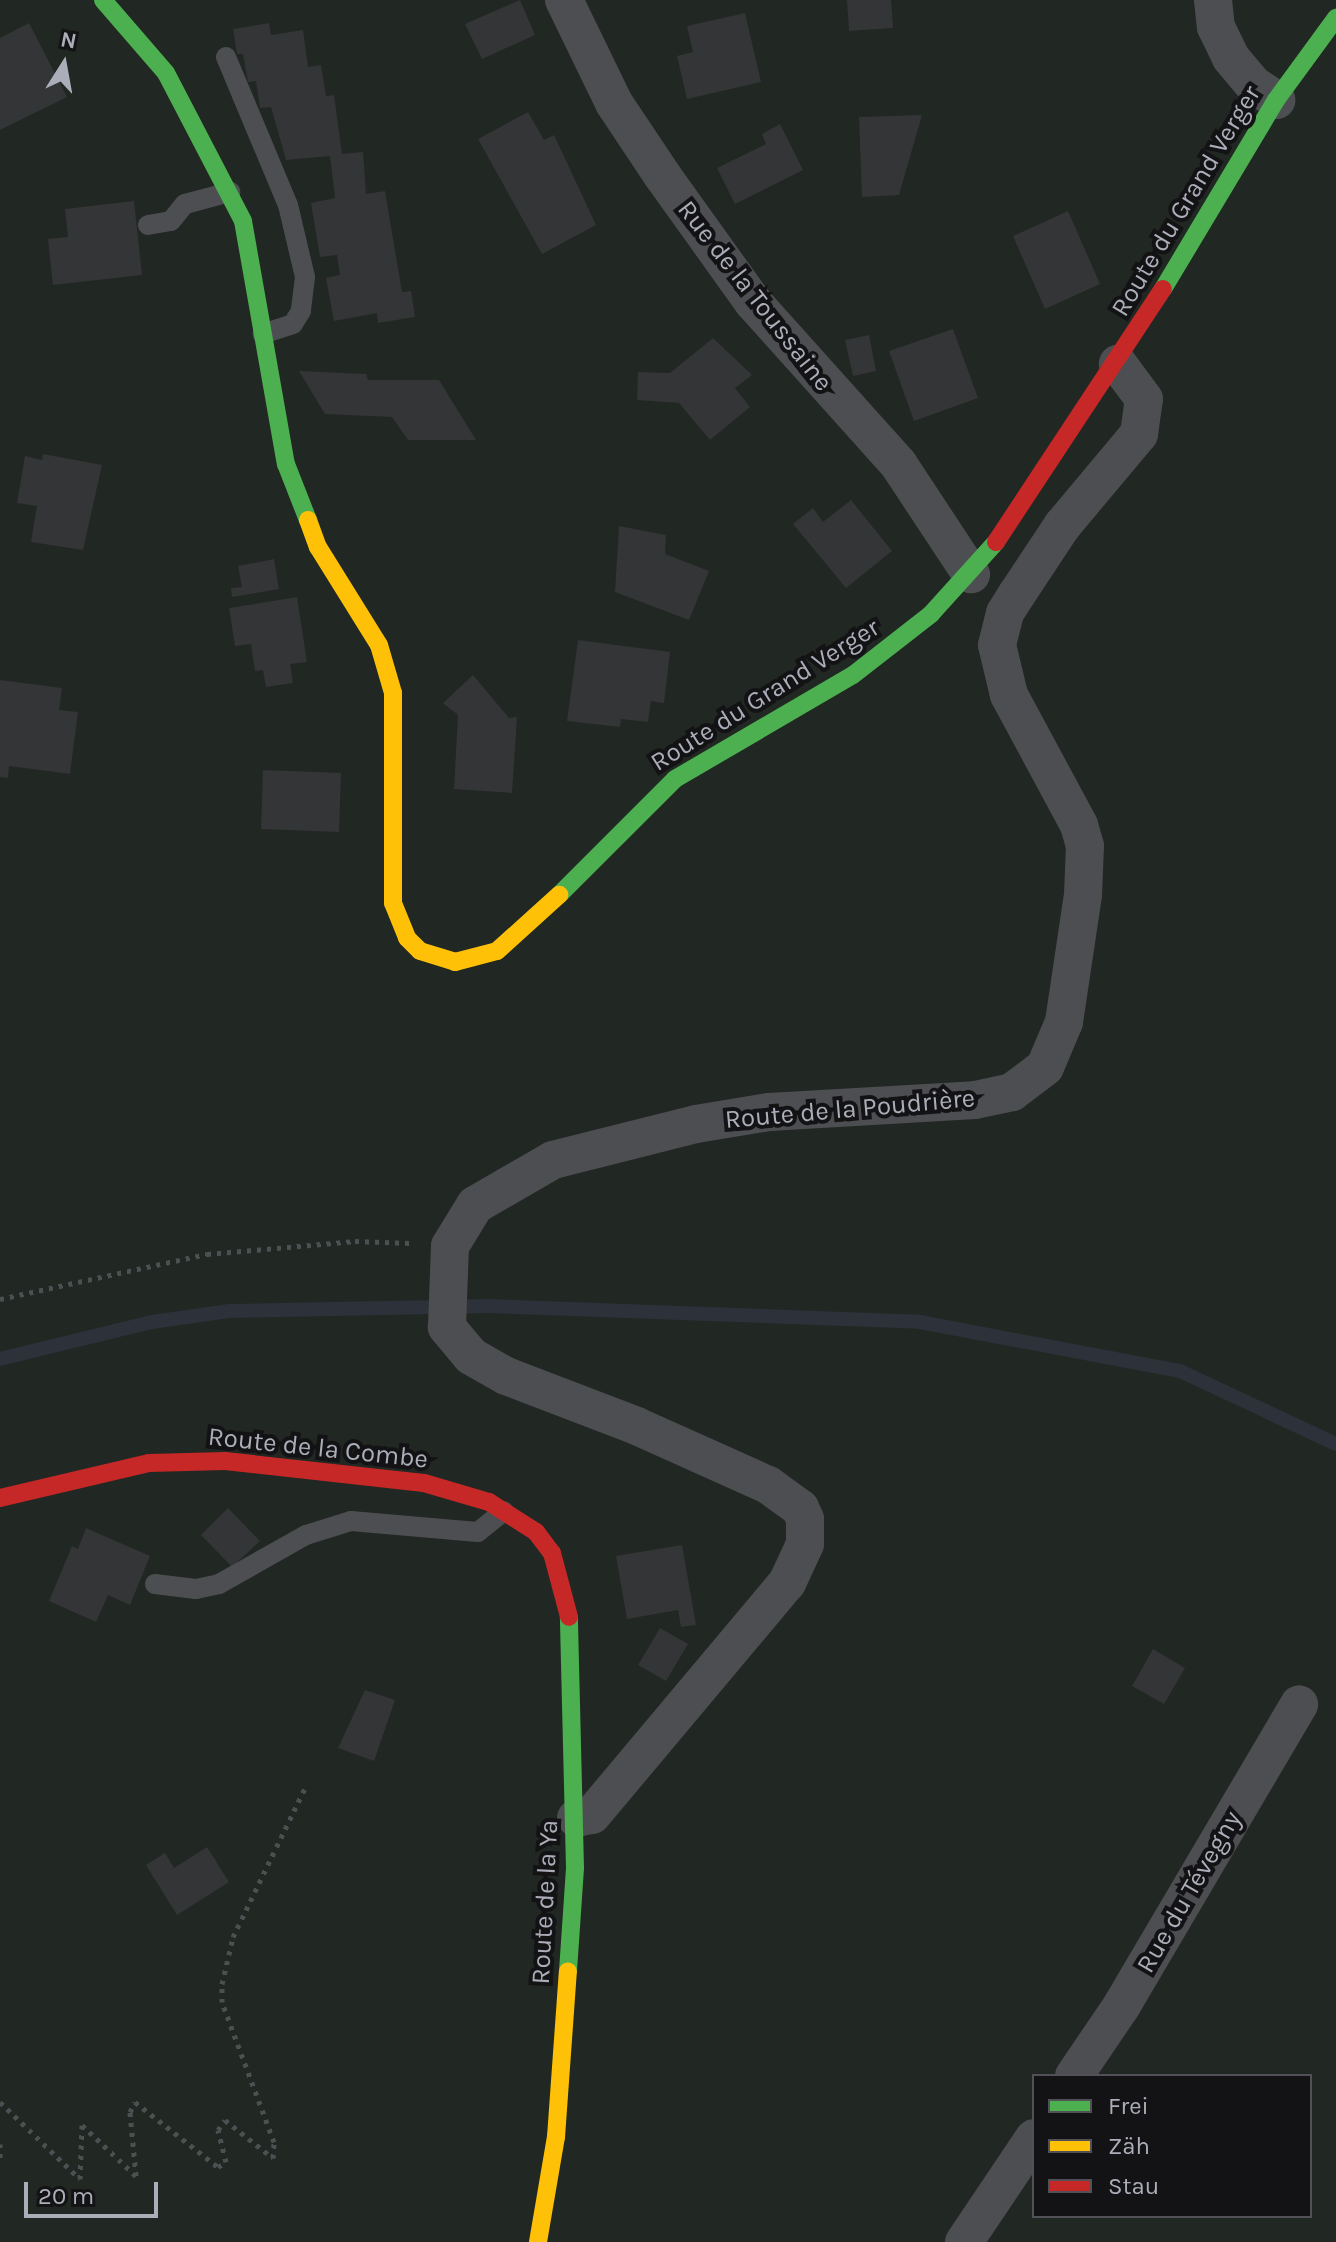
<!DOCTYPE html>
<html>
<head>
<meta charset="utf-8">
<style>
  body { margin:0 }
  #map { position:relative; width:1336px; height:2242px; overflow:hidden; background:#181818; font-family:Karla,sans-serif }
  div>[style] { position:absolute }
  .green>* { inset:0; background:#212722 }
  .stream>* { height:14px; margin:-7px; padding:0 7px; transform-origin:7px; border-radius:7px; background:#2c313a }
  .building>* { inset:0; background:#343536 }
  .path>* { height:5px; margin-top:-2.5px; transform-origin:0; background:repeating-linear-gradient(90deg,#4e4f52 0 4px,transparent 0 10px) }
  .lane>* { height:20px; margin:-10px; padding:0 10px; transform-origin:10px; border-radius:10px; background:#4d4e51 }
  .street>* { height:38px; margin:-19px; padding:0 19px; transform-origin:19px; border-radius:19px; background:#4d4e51 }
  .fast>* { height:18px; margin:-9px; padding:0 9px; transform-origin:9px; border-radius:9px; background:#4caf50 }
  .slow>* { height:18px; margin:-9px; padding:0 9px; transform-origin:9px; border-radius:9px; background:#ffc107 }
  .jam>* { height:18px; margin:-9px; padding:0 9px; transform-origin:9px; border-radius:9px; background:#c62828 }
  span { translate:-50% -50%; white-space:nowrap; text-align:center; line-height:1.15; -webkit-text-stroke:8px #131214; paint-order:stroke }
  .street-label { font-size:26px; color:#abadb8 }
  .legend { position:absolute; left:1032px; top:2074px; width:280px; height:144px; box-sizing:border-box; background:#131214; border:2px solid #505056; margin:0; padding:10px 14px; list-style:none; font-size:24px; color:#abadb8 }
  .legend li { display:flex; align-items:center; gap:16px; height:40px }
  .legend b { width:40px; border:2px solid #505056 }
  .north { position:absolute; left:24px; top:24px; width:80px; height:80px; -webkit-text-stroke:6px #131214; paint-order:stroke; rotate:11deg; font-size:22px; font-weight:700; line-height:32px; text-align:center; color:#abadb8 }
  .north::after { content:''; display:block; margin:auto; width:28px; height:36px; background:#abadb8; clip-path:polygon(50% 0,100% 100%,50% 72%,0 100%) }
  .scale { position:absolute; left:24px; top:2182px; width:134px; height:36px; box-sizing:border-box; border:4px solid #abadb8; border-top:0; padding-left:10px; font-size:24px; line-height:28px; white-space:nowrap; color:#abadb8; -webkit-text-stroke:6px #131214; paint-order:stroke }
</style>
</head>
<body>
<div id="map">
  <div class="green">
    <i style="clip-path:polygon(evenodd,0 0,1336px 0,1336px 2242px,0 2242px,0 0,1034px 2076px,1310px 2076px,1310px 2216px,1034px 2216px,1034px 2076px)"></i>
  </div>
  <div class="stream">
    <i style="left:0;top:1359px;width:156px;rotate:-13.7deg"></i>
    <i style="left:152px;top:1322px;width:78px;rotate:-8.1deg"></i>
    <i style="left:229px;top:1311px;width:261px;rotate:-1.1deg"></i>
    <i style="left:490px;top:1306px;width:430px;rotate:2.1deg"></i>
    <i style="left:920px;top:1322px;width:265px;rotate:10.7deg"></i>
    <i style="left:1180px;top:1371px;width:172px;rotate:25.1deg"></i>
  </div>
  <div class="building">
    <i style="clip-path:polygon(520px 0,535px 35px,482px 59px,465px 24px)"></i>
    <i style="clip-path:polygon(847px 0,891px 0,893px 28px,849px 31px)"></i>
    <i style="clip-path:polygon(745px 13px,761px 82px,687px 99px,677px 56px,693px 52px,687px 26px)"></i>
    <i style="clip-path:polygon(29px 23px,67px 97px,0 130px,0 38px)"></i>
    <i style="clip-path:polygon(269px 23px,271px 35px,303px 30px,308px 67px,321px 65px,326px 96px,334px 95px,342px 154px,363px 152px,366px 194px,385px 191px,402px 292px,411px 291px,415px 317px,378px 323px,377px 313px,334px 321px,326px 278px,340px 275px,337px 255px,320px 257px,311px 203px,335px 198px,330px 156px,286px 160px,271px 107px,260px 108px,256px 81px,248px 82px,243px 54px,237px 54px,233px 29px)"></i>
    <i style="clip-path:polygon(528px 112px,544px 140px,554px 135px,596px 225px,542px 254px,478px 139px)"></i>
    <i style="clip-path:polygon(922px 115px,899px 195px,862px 197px,859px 117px)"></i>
    <i style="clip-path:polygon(780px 124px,803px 170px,735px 204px,717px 168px,766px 144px,762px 134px)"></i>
    <i style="clip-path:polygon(134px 201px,142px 275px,53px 285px,48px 239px,68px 237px,65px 209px)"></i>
    <i style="clip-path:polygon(1068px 211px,1100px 284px,1045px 309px,1013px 236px)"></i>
    <i style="clip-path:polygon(953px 329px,978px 398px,914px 421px,889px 351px)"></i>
    <i style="clip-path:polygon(869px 335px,876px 371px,853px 376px,845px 340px)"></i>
    <i style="clip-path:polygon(713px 338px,752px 375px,735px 388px,750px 407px,710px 440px,679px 403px,637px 400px,638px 372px,670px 373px)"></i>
    <i style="clip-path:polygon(299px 371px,366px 374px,368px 380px,439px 380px,476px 440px,408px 440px,392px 417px,325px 414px)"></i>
    <i style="clip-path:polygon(43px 454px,102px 465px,83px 550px,31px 542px,37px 506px,17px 503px,25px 456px,42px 460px)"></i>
    <i style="clip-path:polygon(851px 500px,892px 551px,846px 588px,793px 524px,813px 508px,823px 522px)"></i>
    <i style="clip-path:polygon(619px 526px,666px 535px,665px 554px,709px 571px,689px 620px,615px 592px)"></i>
    <i style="clip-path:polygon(274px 559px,279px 589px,232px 597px,231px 588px,242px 587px,238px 566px)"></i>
    <i style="clip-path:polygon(297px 597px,307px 662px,290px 664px,293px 683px,266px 687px,263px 670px,255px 671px,251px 644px,235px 646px,229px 608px)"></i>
    <i style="clip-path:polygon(578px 640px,670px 652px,664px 703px,651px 701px,648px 722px,621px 719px,620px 727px,567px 721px)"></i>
    <i style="clip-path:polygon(473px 675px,509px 718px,517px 717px,512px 793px,454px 789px,458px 715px,443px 703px)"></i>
    <i style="clip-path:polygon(0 680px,62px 688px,59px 710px,78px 712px,70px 774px,9px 766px,8px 778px,0 777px)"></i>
    <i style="clip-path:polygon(263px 770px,341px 773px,339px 832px,261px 829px)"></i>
    <i style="clip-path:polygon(228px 1508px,260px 1541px,232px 1567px,201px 1535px)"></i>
    <i style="clip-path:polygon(86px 1528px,150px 1556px,130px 1605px,108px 1595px,96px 1622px,49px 1601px,72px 1546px,78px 1549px)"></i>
    <i style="clip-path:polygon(682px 1545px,696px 1625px,681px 1627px,678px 1610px,627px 1619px,616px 1556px)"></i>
    <i style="clip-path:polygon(660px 1628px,688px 1644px,666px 1681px,638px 1665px)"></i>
    <i style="clip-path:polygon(1153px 1649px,1185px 1668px,1164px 1704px,1132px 1686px)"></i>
    <i style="clip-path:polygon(365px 1690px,395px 1700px,374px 1761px,338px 1748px)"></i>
    <i style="clip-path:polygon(207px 1847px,229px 1882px,177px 1915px,146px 1865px,165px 1853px,174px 1868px)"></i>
  </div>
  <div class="path">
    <i style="left:0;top:1299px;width:212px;rotate:-12.3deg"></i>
    <i style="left:207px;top:1254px;width:149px;rotate:-5deg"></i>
    <i style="left:355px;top:1241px;width:55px;rotate:2.1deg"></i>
    <i style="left:0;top:2102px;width:111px;rotate:43.9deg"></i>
    <i style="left:80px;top:2179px;width:54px;rotate:-87.9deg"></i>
    <i style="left:82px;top:2125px;width:74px;rotate:43.4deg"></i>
    <i style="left:136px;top:2176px;width:64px;rotate:-95.4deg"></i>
    <i style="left:130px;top:2112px;width:11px;rotate:-63deg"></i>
    <i style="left:135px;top:2102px;width:105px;rotate:38.1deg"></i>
    <i style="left:218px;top:2167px;width:9px;rotate:-32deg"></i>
    <i style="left:226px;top:2162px;width:33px;rotate:-104deg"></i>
    <i style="left:218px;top:2130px;width:12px;rotate:-55deg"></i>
    <i style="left:225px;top:2120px;width:61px;rotate:38.4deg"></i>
    <i style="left:273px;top:2158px;width:16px;rotate:-86deg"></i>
    <i style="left:274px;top:2142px;width:149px;rotate:-110.4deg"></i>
    <i style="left:222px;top:2002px;width:18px;rotate:-90deg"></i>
    <i style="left:222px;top:1984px;width:48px;rotate:-76.8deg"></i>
    <i style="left:233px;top:1937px;width:165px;rotate:-64.2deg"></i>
    <i style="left:0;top:2144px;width:16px;rotate:90deg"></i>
  </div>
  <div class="lane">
    <i style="left:226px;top:57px;width:160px;rotate:67.3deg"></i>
    <i style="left:288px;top:205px;width:74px;rotate:76.7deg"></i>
    <i style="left:305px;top:277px;width:34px;rotate:97deg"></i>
    <i style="left:301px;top:311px;width:15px;rotate:122deg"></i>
    <i style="left:293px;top:324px;width:32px;rotate:162deg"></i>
    <i style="left:148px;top:225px;width:23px;rotate:-10deg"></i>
    <i style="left:171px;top:221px;width:22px;rotate:-51deg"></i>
    <i style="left:185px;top:204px;width:47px;rotate:-14.9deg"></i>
    <i style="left:155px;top:1584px;width:41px;rotate:7deg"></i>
    <i style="left:196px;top:1589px;width:24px;rotate:-12deg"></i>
    <i style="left:219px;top:1584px;width:100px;rotate:-29.4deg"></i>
    <i style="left:306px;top:1535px;width:47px;rotate:-17.3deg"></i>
    <i style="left:351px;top:1521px;width:127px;rotate:5deg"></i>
    <i style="left:478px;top:1532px;width:33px;rotate:-39deg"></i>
  </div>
  <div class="street">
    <i style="left:564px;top:0;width:114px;rotate:64.1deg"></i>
    <i style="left:614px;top:103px;width:87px;rotate:56.3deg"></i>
    <i style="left:662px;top:175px;width:156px;rotate:54.4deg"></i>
    <i style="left:753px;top:302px;width:219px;rotate:48.1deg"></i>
    <i style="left:899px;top:465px;width:131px;rotate:56.6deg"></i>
    <i style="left:1213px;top:0;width:27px;rotate:84deg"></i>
    <i style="left:1216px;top:27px;width:34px;rotate:64deg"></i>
    <i style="left:1231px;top:58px;width:35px;rotate:50deg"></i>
    <i style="left:1254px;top:85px;width:27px;rotate:34deg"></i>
    <i style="left:576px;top:1818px;width:16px;rotate:-11deg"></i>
    <i style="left:592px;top:1815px;width:303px;rotate:-50deg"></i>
    <i style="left:787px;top:1583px;width:43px;rotate:-65.2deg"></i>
    <i style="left:805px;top:1544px;width:25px;rotate:-90deg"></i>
    <i style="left:805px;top:1519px;width:12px;rotate:-114deg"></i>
    <i style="left:800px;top:1508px;width:39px;rotate:-144deg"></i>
    <i style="left:768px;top:1485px;width:144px;rotate:-155.8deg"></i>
    <i style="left:637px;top:1426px;width:140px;rotate:-159.1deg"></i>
    <i style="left:506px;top:1376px;width:40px;rotate:-150.3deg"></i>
    <i style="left:471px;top:1356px;width:38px;rotate:-130deg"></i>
    <i style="left:447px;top:1327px;width:81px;rotate:-87.9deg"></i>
    <i style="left:450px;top:1246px;width:48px;rotate:-58.6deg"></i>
    <i style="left:475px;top:1205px;width:90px;rotate:-30deg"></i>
    <i style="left:553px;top:1160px;width:147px;rotate:-14.1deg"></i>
    <i style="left:696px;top:1124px;width:74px;rotate:-9.3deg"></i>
    <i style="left:769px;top:1112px;width:206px;rotate:-3.3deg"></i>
    <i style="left:975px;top:1100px;width:38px;rotate:-12deg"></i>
    <i style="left:1012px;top:1092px;width:41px;rotate:-37.1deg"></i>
    <i style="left:1045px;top:1067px;width:49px;rotate:-67.1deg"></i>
    <i style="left:1064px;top:1022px;width:128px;rotate:-81.5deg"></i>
    <i style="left:1083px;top:895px;width:49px;rotate:-87.7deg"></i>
    <i style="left:1085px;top:846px;width:22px;rotate:-106deg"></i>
    <i style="left:1079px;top:825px;width:148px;rotate:-118.3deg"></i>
    <i style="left:1009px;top:695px;width:51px;rotate:-103.5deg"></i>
    <i style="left:997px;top:645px;width:33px;rotate:-76deg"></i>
    <i style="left:1005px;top:613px;width:22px;rotate:-58deg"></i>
    <i style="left:1017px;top:594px;width:82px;rotate:-56.5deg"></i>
    <i style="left:1062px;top:526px;width:120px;rotate:-50.1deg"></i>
    <i style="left:1139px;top:434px;width:35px;rotate:-82deg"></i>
    <i style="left:1144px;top:399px;width:44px;rotate:-126.6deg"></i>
    <i style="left:1074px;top:2076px;width:86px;rotate:-55.9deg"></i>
    <i style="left:1122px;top:2005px;width:349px;rotate:-59.5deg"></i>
    <i style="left:964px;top:2242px;width:125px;rotate:-56.1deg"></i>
  </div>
  <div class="fast">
    <i style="left:103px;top:0;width:96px;rotate:49.2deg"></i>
    <i style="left:166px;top:73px;width:167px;rotate:62.5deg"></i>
    <i style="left:243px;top:221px;width:247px;rotate:80deg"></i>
    <i style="left:286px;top:464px;width:60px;rotate:68.6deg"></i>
    <i style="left:1163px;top:289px;width:220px;rotate:-59.1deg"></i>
    <i style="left:1276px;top:100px;width:102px;rotate:-53.8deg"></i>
    <i style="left:559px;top:895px;width:164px;rotate:-45deg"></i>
    <i style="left:675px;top:779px;width:206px;rotate:-30.3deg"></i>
    <i style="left:853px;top:675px;width:99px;rotate:-38deg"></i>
    <i style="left:931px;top:614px;width:97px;rotate:-47.9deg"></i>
    <i style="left:568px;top:1971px;width:103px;rotate:-86.1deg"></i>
    <i style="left:575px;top:1868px;width:251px;rotate:-91.4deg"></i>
  </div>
  <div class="slow">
    <i style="left:308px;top:520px;width:29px;rotate:70deg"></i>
    <i style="left:318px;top:547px;width:115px;rotate:58.1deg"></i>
    <i style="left:379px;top:645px;width:50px;rotate:73.7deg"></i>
    <i style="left:393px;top:693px;width:210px;rotate:90deg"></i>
    <i style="left:393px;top:903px;width:38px;rotate:68deg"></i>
    <i style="left:407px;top:938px;width:18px;rotate:45deg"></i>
    <i style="left:420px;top:951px;width:37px;rotate:17deg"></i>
    <i style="left:455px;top:962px;width:43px;rotate:-14.7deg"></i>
    <i style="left:497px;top:951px;width:84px;rotate:-42.1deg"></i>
    <i style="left:538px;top:2242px;width:107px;rotate:-80.3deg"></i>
    <i style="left:556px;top:2137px;width:166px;rotate:-85.9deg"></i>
  </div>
  <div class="jam">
    <i style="left:996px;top:542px;width:303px;rotate:-56.6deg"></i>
    <i style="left:0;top:1498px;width:153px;rotate:-13.2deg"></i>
    <i style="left:149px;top:1463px;width:76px;rotate:-1.5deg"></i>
    <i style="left:225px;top:1461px;width:200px;rotate:6.3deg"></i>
    <i style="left:424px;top:1483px;width:68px;rotate:16.3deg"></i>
    <i style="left:489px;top:1502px;width:56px;rotate:32.6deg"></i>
    <i style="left:536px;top:1532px;width:26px;rotate:53deg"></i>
    <i style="left:552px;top:1553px;width:66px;rotate:75.1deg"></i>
  </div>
  <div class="street-label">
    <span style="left:1186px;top:201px;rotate:-59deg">Route du Grand Verger</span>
    <span style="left:755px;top:296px;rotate:52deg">Rue de la Toussaine</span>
    <span style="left:765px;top:695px;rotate:-32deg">Route du Grand Verger</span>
    <span style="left:850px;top:1109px;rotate:-5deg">Route de la Poudrière</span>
    <span style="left:318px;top:1448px;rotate:6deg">Route de la Combe</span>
    <span style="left:1189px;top:1892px;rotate:-60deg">Rue du Tévegny</span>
    <span style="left:545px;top:1902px;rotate:-87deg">Route de la Ya</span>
  </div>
  <ul class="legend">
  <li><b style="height:10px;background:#4caf50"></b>Frei</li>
  <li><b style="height:10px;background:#ffc107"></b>Zäh</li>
  <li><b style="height:10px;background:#c62828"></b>Stau</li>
  </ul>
  <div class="north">N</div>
  <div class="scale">20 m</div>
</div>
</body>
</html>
